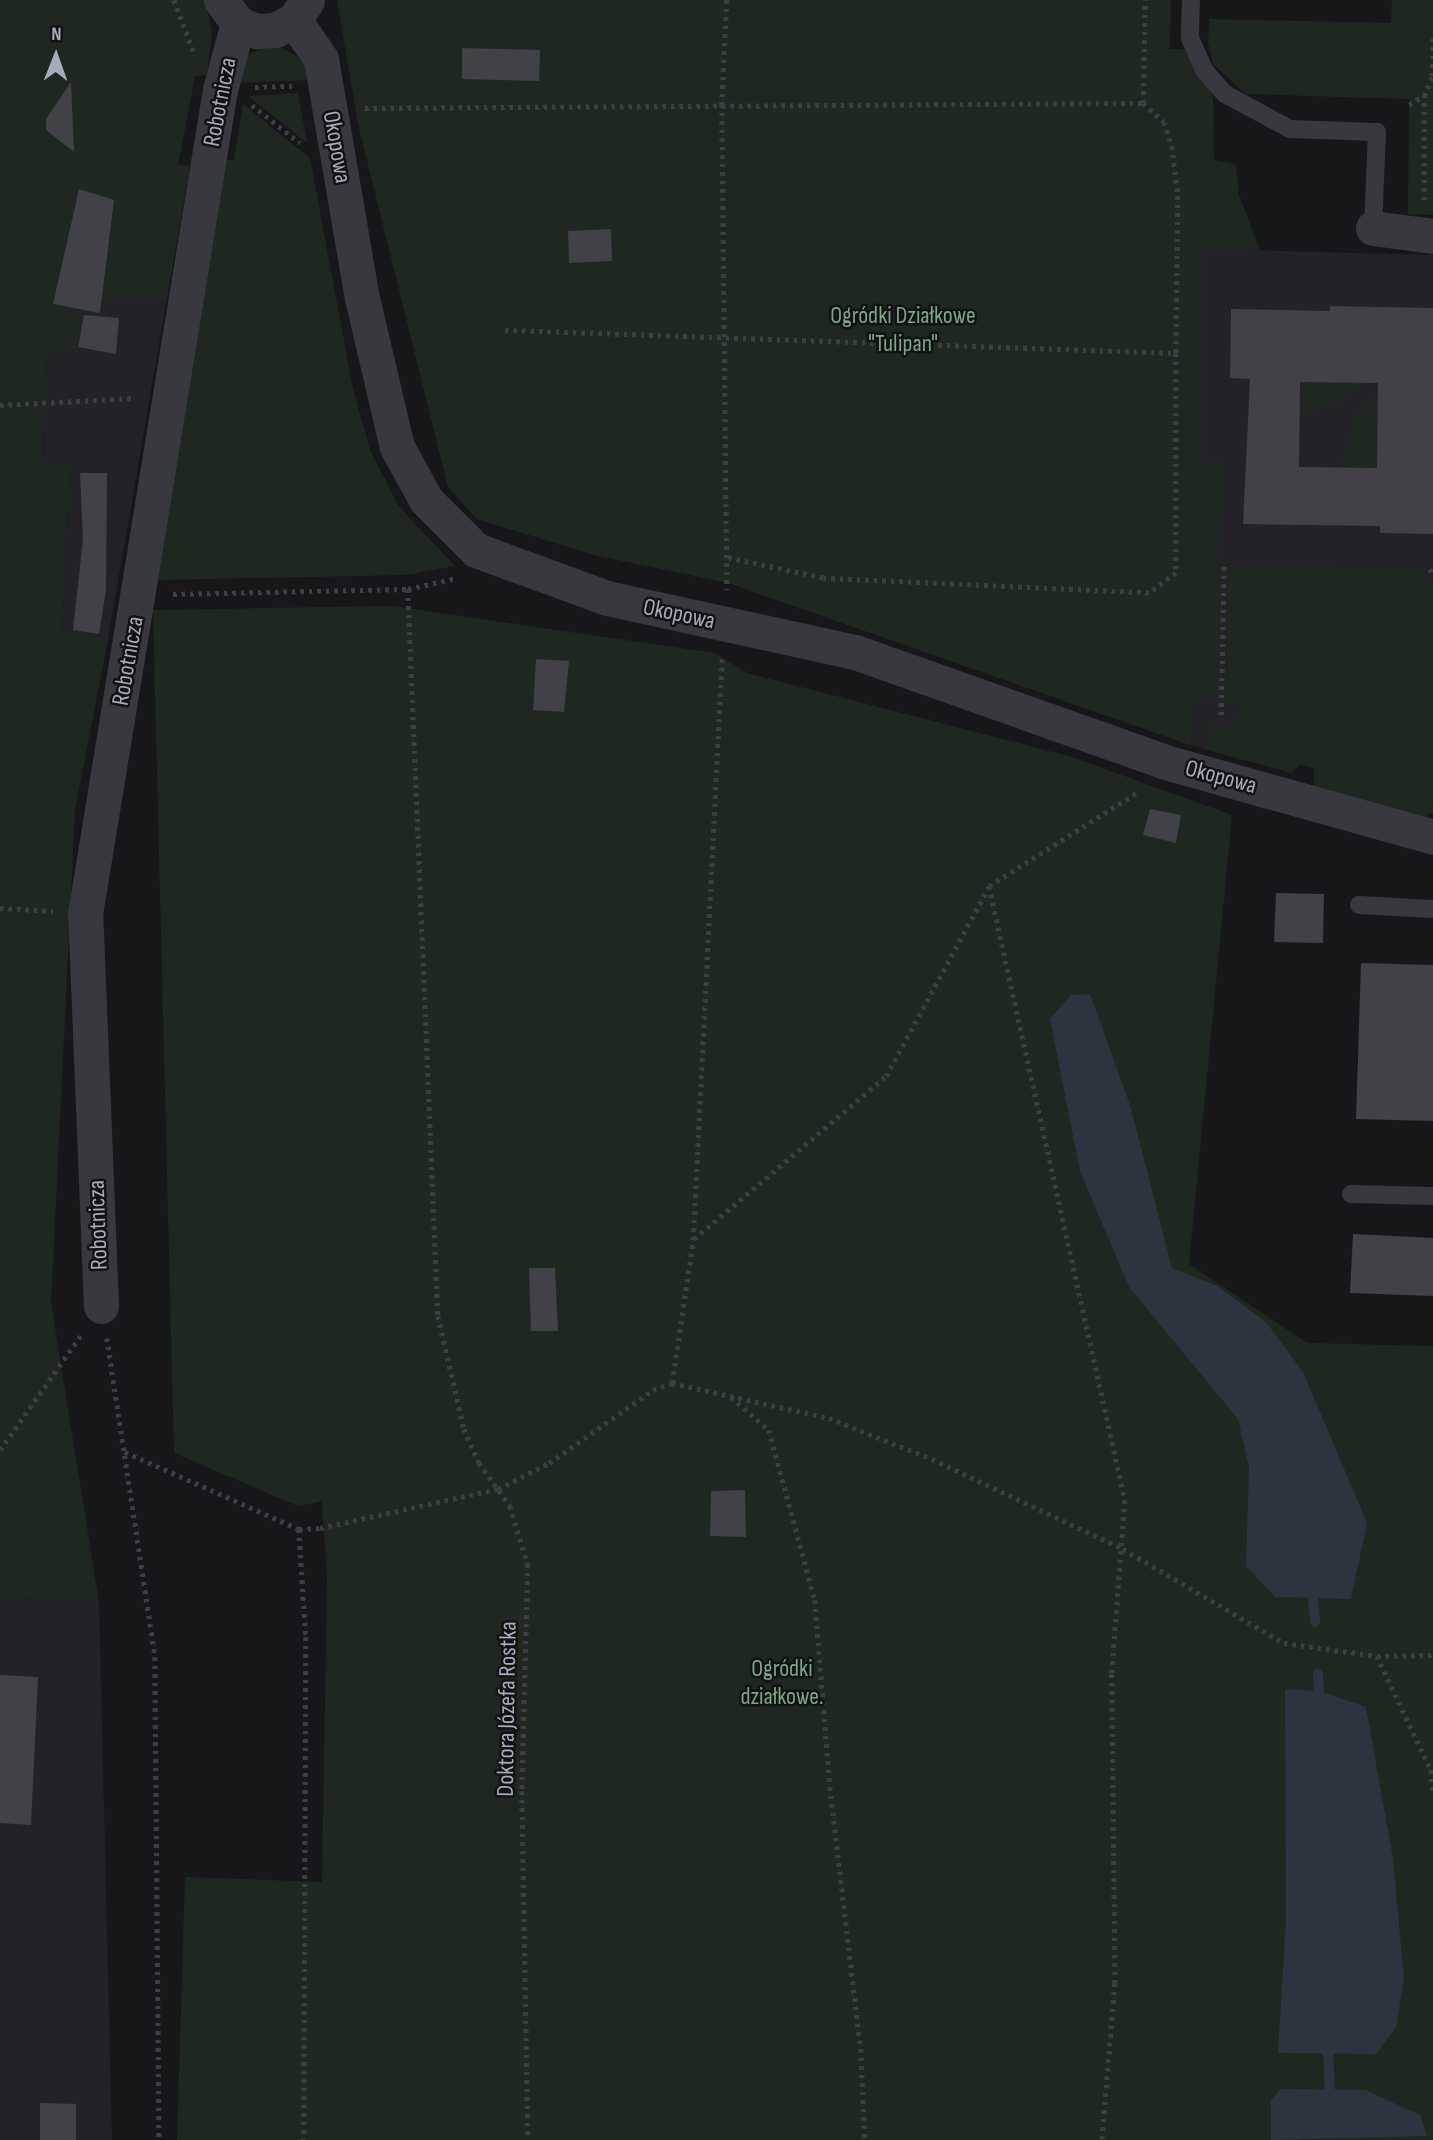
<!DOCTYPE html>
<html>
<head>
<meta charset="utf-8">
<style>
  body { margin:0 }
  #map { position:relative; width:1433px; height:2140px; overflow:hidden; background:#171719; font-family:"Sofia Sans Condensed",sans-serif }
  div>[style] { position:absolute }
  .built>* { inset:0; background:#232327 }
  .green>* { inset:0; background:#1e2820 }
  .water>* { inset:0; background:#2c353f }
  .stream>* { height:10px; margin:-5px; padding:0 5px; transform-origin:5px; border-radius:5px; background:#2c353f }
  .building>* { inset:0; background:#414147 }
  .path>* { height:4.5px; margin-top:-2.25px; transform-origin:0; background:repeating-linear-gradient(90deg,#3e3f46 0 3.5px,transparent 0 8.5px) }
  .lane>* { height:18px; margin:-9px; padding:0 9px; transform-origin:9px; border-radius:9px; background:#38383f }
  .street>* { height:35px; margin:-17.5px; padding:0 17.5px; transform-origin:17.5px; border-radius:17.5px; background:#38383f }
  span { translate:-50% -50%; white-space:nowrap; text-align:center; line-height:1.15; -webkit-text-stroke:5px #121214; paint-order:stroke }
  .street-label { font-size:24px; color:#a8acba }
  .park-label { font-size:24px; color:#7da784 }
  .north { position:absolute; left:21px; top:21px; width:70px; height:70px; -webkit-text-stroke:5px #121214; paint-order:stroke; rotate:1deg; font-size:19px; font-weight:700; line-height:28px; text-align:center; color:#a8acba }
  .north::after { content:''; display:block; margin:auto; width:24px; height:32px; background:#a8acba; clip-path:polygon(50% 0,100% 100%,50% 72%,0 100%) }
</style>
</head>
<body>
<div id="map">
  <div class="built">
    <i style="clip-path:polygon(1203px 249px,1433px 255px,1433px 814px,1315px 780px,1314px 768px,1299px 764px,1292px 773px,1190px 745px)"></i>
    <i style="clip-path:polygon(100px 298px,167px 298px,108px 639px,62px 633px,70px 467px,43px 461px,46px 349px)"></i>
    <i style="clip-path:polygon(0 1597px,99px 1602px,112px 2140px,0 2140px)"></i>
  </div>
  <div class="green">
    <i style="clip-path:polygon(0 0,205px 0,212px 31px,207px 75px,195px 76px,178px 165px,190px 166px,167px 298px,100px 298px,90px 348px,46px 350px,43px 461px,70px 467px,62px 633px,108px 639px,75px 811px,51px 1303px,99px 1602px,0 1597px)"></i>
    <i style="clip-path:polygon(337px 0,1171px 0,1170px 49px,1185px 49px,1213px 93px,1214px 160px,1236px 164px,1239px 195px,1260px 250px,1203px 250px,1201px 462px,1221px 463px,1216px 700px,1192px 699px,1190px 745px,728px 583px,594px 555px,477px 519px,448px 487px,358px 124px)"></i>
    <i style="clip-path:polygon(1392px 0,1433px 0,1433px 215px,1408px 214px,1409px 99px,1246px 94px,1213px 64px,1208px 43px,1209px 19px,1391px 23px)"></i>
    <i style="clip-path:polygon(275px 44px,303px 60px,310px 80px,239px 83px,248px 54px)"></i>
    <i style="clip-path:polygon(298px 93px,307px 143px,248px 96px)"></i>
    <i style="clip-path:polygon(243px 104px,310px 158px,353px 389px,370px 450px,398px 505px,455px 566px,406px 575px,156px 580px,225px 160px,234px 160px)"></i>
    <i style="clip-path:polygon(1300px 382px,1364px 383px,1342px 401px,1300px 414px)"></i>
    <i style="clip-path:polygon(1378px 393px,1377px 468px,1340px 468px,1359px 413px)"></i>
    <i style="clip-path:polygon(1229px 565px,1420px 569px,1433px 584px,1433px 799px,1427px 818px,1314px 787px,1314px 768px,1299px 764px,1292px 773px,1207px 750px,1210px 726px,1236px 726px,1243px 704px,1226px 702px)"></i>
    <i style="clip-path:polygon(392px 606px,715px 653px,747px 673px,1072px 757px,1232px 815px,1189px 1264px,1307px 1343px,1433px 1346px,1433px 2140px,177px 2140px,185px 1877px,322px 1882px,327px 1578px,322px 1501px,298px 1506px,174px 1453px,153px 610px)"></i>
  </div>
  <div class="water">
    <i style="clip-path:polygon(1090px 994px,1130px 1105px,1172px 1268px,1217px 1286px,1266px 1322px,1303px 1372px,1367px 1523px,1351px 1599px,1275px 1597px,1246px 1566px,1249px 1467px,1238px 1419px,1129px 1287px,1080px 1171px,1050px 1019px,1071px 995px)"></i>
    <i style="clip-path:polygon(1285px 1689px,1319px 1691px,1366px 1707px,1393px 1859px,1404px 1979px,1396px 2027px,1376px 2054px,1278px 2053px,1286px 1919px)"></i>
    <i style="clip-path:polygon(1281px 2089px,1365px 2090px,1420px 2115px,1427px 2136px,1271px 2140px,1271px 2100px)"></i>
  </div>
  <div class="stream">
    <i style="left:1313px;top:1598px;width:24px;rotate:85deg"></i>
    <i style="left:1318px;top:1674px;width:17px;rotate:87deg"></i>
    <i style="left:1328px;top:2053px;width:37px;rotate:87deg"></i>
  </div>
  <div class="building">
    <i style="clip-path:polygon(462px 48px,540px 50px,539px 81px,462px 79px)"></i>
    <i style="clip-path:polygon(71px 82px,74px 152px,46px 130px,46px 119px)"></i>
    <i style="clip-path:polygon(79px 189px,114px 200px,100px 313px,53px 304px)"></i>
    <i style="clip-path:polygon(611px 229px,612px 261px,569px 263px,568px 231px)"></i>
    <i style="clip-path:polygon(evenodd,1330px 306px,1433px 308px,1433px 534px,1380px 533px,1380px 526px,1243px 524px,1250px 379px,1230px 378px,1231px 309px,1330px 311px,1330px 306px,1300px 382px,1378px 383px,1377px 468px,1299px 467px,1300px 382px)"></i>
    <i style="clip-path:polygon(84px 315px,119px 318px,116px 354px,78px 347px)"></i>
    <i style="clip-path:polygon(80px 473px,107px 473px,106px 590px,99px 634px,73px 630px,83px 539px)"></i>
    <i style="clip-path:polygon(536px 659px,569px 661px,564px 712px,533px 710px)"></i>
    <i style="clip-path:polygon(1150px 809px,1181px 815px,1176px 843px,1143px 835px)"></i>
    <i style="clip-path:polygon(1276px 893px,1324px 894px,1323px 943px,1274px 942px)"></i>
    <i style="clip-path:polygon(1361px 963px,1433px 965px,1433px 1121px,1356px 1119px)"></i>
    <i style="clip-path:polygon(1353px 1234px,1433px 1238px,1433px 1296px,1350px 1293px)"></i>
    <i style="clip-path:polygon(529px 1268px,555px 1268px,558px 1331px,531px 1331px)"></i>
    <i style="clip-path:polygon(745px 1490px,746px 1537px,710px 1536px,711px 1491px)"></i>
    <i style="clip-path:polygon(0 1675px,38px 1677px,31px 1825px,0 1823px)"></i>
    <i style="clip-path:polygon(40px 2103px,76px 2104px,76px 2140px,40px 2140px)"></i>
  </div>
  <div class="path">
    <i style="left:174px;top:0;width:57px;rotate:69.3deg"></i>
    <i style="left:727px;top:0;width:104px;rotate:92.8deg"></i>
    <i style="left:722px;top:104px;width:486px;rotate:89.4deg"></i>
    <i style="left:1432px;top:76px;width:40px;rotate:-88.6deg"></i>
    <i style="left:255px;top:87px;width:37px;rotate:-2deg"></i>
    <i style="left:1143px;top:103px;width:103px;rotate:-88.9deg"></i>
    <i style="left:252px;top:105px;width:61px;rotate:38.4deg"></i>
    <i style="left:1409px;top:105px;width:17px;rotate:-33deg"></i>
    <i style="left:365px;top:108px;width:778px;rotate:-0.37deg"></i>
    <i style="left:1143px;top:103px;width:28px;rotate:42deg"></i>
    <i style="left:1164px;top:122px;width:25px;rotate:72deg"></i>
    <i style="left:1172px;top:146px;width:50px;rotate:83.2deg"></i>
    <i style="left:1178px;top:196px;width:157px;rotate:90.7deg"></i>
    <i style="left:1424px;top:200px;width:104px;rotate:-90deg"></i>
    <i style="left:1424px;top:96px;width:22px;rotate:-66deg"></i>
    <i style="left:505px;top:330px;width:671px;rotate:1.96deg"></i>
    <i style="left:1176px;top:353px;width:220px;rotate:90deg"></i>
    <i style="left:1176px;top:573px;width:34px;rotate:143deg"></i>
    <i style="left:1149px;top:593px;width:326px;rotate:-177.4deg"></i>
    <i style="left:823px;top:578px;width:97px;rotate:-168.1deg"></i>
    <i style="left:0;top:405px;width:135px;rotate:-3deg"></i>
    <i style="left:1430px;top:569px;width:7px;rotate:63deg"></i>
    <i style="left:408px;top:589px;width:728px;rotate:87.64deg"></i>
    <i style="left:438px;top:1316px;width:116px;rotate:77deg"></i>
    <i style="left:464px;top:1429px;width:37px;rotate:66deg"></i>
    <i style="left:479px;top:1463px;width:53px;rotate:54.2deg"></i>
    <i style="left:510px;top:1506px;width:61px;rotate:72.8deg"></i>
    <i style="left:528px;top:1564px;width:227px;rotate:91.5deg"></i>
    <i style="left:522px;top:1791px;width:349px;rotate:89deg"></i>
    <i style="left:173px;top:594px;width:235px;rotate:-1.2deg"></i>
    <i style="left:408px;top:589px;width:50px;rotate:-12.7deg"></i>
    <i style="left:1221px;top:715px;width:150px;rotate:-88.9deg"></i>
    <i style="left:989px;top:886px;width:629px;rotate:77.51deg"></i>
    <i style="left:1125px;top:1500px;width:174px;rotate:94.3deg"></i>
    <i style="left:1112px;top:1674px;width:309px;rotate:89.4deg"></i>
    <i style="left:1115px;top:1983px;width:158px;rotate:94.7deg"></i>
    <i style="left:0;top:908px;width:53px;rotate:3.2deg"></i>
    <i style="left:694px;top:1239px;width:252px;rotate:-40.3deg"></i>
    <i style="left:886px;top:1076px;width:216px;rotate:-61.5deg"></i>
    <i style="left:989px;top:886px;width:178px;rotate:-32.3deg"></i>
    <i style="left:107px;top:1338px;width:323px;rotate:81.4deg"></i>
    <i style="left:155px;top:1657px;width:483px;rotate:89.5deg"></i>
    <i style="left:672px;top:1383px;width:145px;rotate:-81.6deg"></i>
    <i style="left:693px;top:1240px;width:583px;rotate:-87.15deg"></i>
    <i style="left:731px;top:1397px;width:50px;rotate:41deg"></i>
    <i style="left:769px;top:1430px;width:176px;rotate:74.9deg"></i>
    <i style="left:815px;top:1600px;width:188px;rotate:85.4deg"></i>
    <i style="left:830px;top:1787px;width:264px;rotate:83.3deg"></i>
    <i style="left:861px;top:2049px;width:91px;rotate:87.5deg"></i>
    <i style="left:0;top:1450px;width:144px;rotate:-54.9deg"></i>
    <i style="left:125px;top:1452px;width:190px;rotate:23.9deg"></i>
    <i style="left:299px;top:1529px;width:21px;rotate:-3deg"></i>
    <i style="left:320px;top:1528px;width:182px;rotate:-12.4deg"></i>
    <i style="left:498px;top:1489px;width:57px;rotate:-27deg"></i>
    <i style="left:549px;top:1463px;width:127px;rotate:-35.1deg"></i>
    <i style="left:653px;top:1390px;width:20px;rotate:-20deg"></i>
    <i style="left:672px;top:1383px;width:161px;rotate:12.6deg"></i>
    <i style="left:829px;top:1418px;width:111px;rotate:21.7deg"></i>
    <i style="left:932px;top:1459px;width:211px;rotate:25.2deg"></i>
    <i style="left:1123px;top:1549px;width:186px;rotate:30.3deg"></i>
    <i style="left:1284px;top:1643px;width:94px;rotate:8deg"></i>
    <i style="left:1377px;top:1656px;width:56px;rotate:-1deg"></i>
    <i style="left:299px;top:1529px;width:108px;rotate:86.3deg"></i>
    <i style="left:306px;top:1637px;width:503px;rotate:90.23deg"></i>
    <i style="left:1377px;top:1656px;width:126px;rotate:64.7deg"></i>
    <i style="left:1431px;top:1770px;width:20px;rotate:84deg"></i>
  </div>
  <div class="lane">
    <i style="left:1191px;top:0;width:38px;rotate:92deg"></i>
    <i style="left:1190px;top:38px;width:35px;rotate:66deg"></i>
    <i style="left:1204px;top:70px;width:32px;rotate:49deg"></i>
    <i style="left:1225px;top:94px;width:74px;rotate:28.3deg"></i>
    <i style="left:1290px;top:129px;width:87px;rotate:2deg"></i>
    <i style="left:1377px;top:132px;width:96px;rotate:92.4deg"></i>
    <i style="left:1359px;top:905px;width:74px;rotate:3.1deg"></i>
    <i style="left:1351px;top:1194px;width:82px;rotate:1.4deg"></i>
  </div>
  <div class="street">
    <i style="left:221px;top:0;width:29px;rotate:54deg"></i>
    <i style="left:238px;top:23px;width:20px;rotate:24deg"></i>
    <i style="left:256px;top:31px;width:19px;rotate:-3deg"></i>
    <i style="left:275px;top:30px;width:21px;rotate:-28deg"></i>
    <i style="left:294px;top:20px;width:23px;rotate:-56deg"></i>
    <i style="left:294px;top:20px;width:47px;rotate:55.3deg"></i>
    <i style="left:321px;top:59px;width:242px;rotate:80.3deg"></i>
    <i style="left:362px;top:298px;width:153px;rotate:76.8deg"></i>
    <i style="left:397px;top:447px;width:60px;rotate:61.3deg"></i>
    <i style="left:426px;top:500px;width:71px;rotate:45deg"></i>
    <i style="left:476px;top:550px;width:140px;rotate:20.1deg"></i>
    <i style="left:607px;top:598px;width:254px;rotate:12.3deg"></i>
    <i style="left:855px;top:652px;width:329px;rotate:19.5deg"></i>
    <i style="left:1165px;top:762px;width:278px;rotate:15.6deg"></i>
    <i style="left:1373px;top:228px;width:61px;rotate:7.6deg"></i>
    <i style="left:101px;top:1306px;width:392px;rotate:-92.3deg"></i>
    <i style="left:85px;top:914px;width:835px;rotate:-80.7deg"></i>
    <i style="left:220px;top:90px;width:69px;rotate:-75deg"></i>
  </div>
  <div class="street-label">
    <span style="left:220px;top:102px;rotate:-79deg">Robotnicza</span>
    <span style="left:337px;top:147px;rotate:80deg">Okopowa</span>
    <span style="left:679px;top:614px;rotate:12deg">Okopowa</span>
    <span style="left:128px;top:661px;rotate:-80deg">Robotnicza</span>
    <span style="left:1221px;top:777px;rotate:15deg">Okopowa</span>
    <span style="left:98px;top:1225px;rotate:-92deg">Robotnicza</span>
    <span style="left:507px;top:1709px;rotate:-89deg">Doktora Józefa Rostka</span>
  </div>
  <div class="park-label">
    <span style="left:903px;top:330px">Ogródki Działkowe<br>"Tulipan"</span>
    <span style="left:782px;top:1683px">Ogródki<br>działkowe.</span>
  </div>
  <div class="north">N</div>
</div>
</body>
</html>
